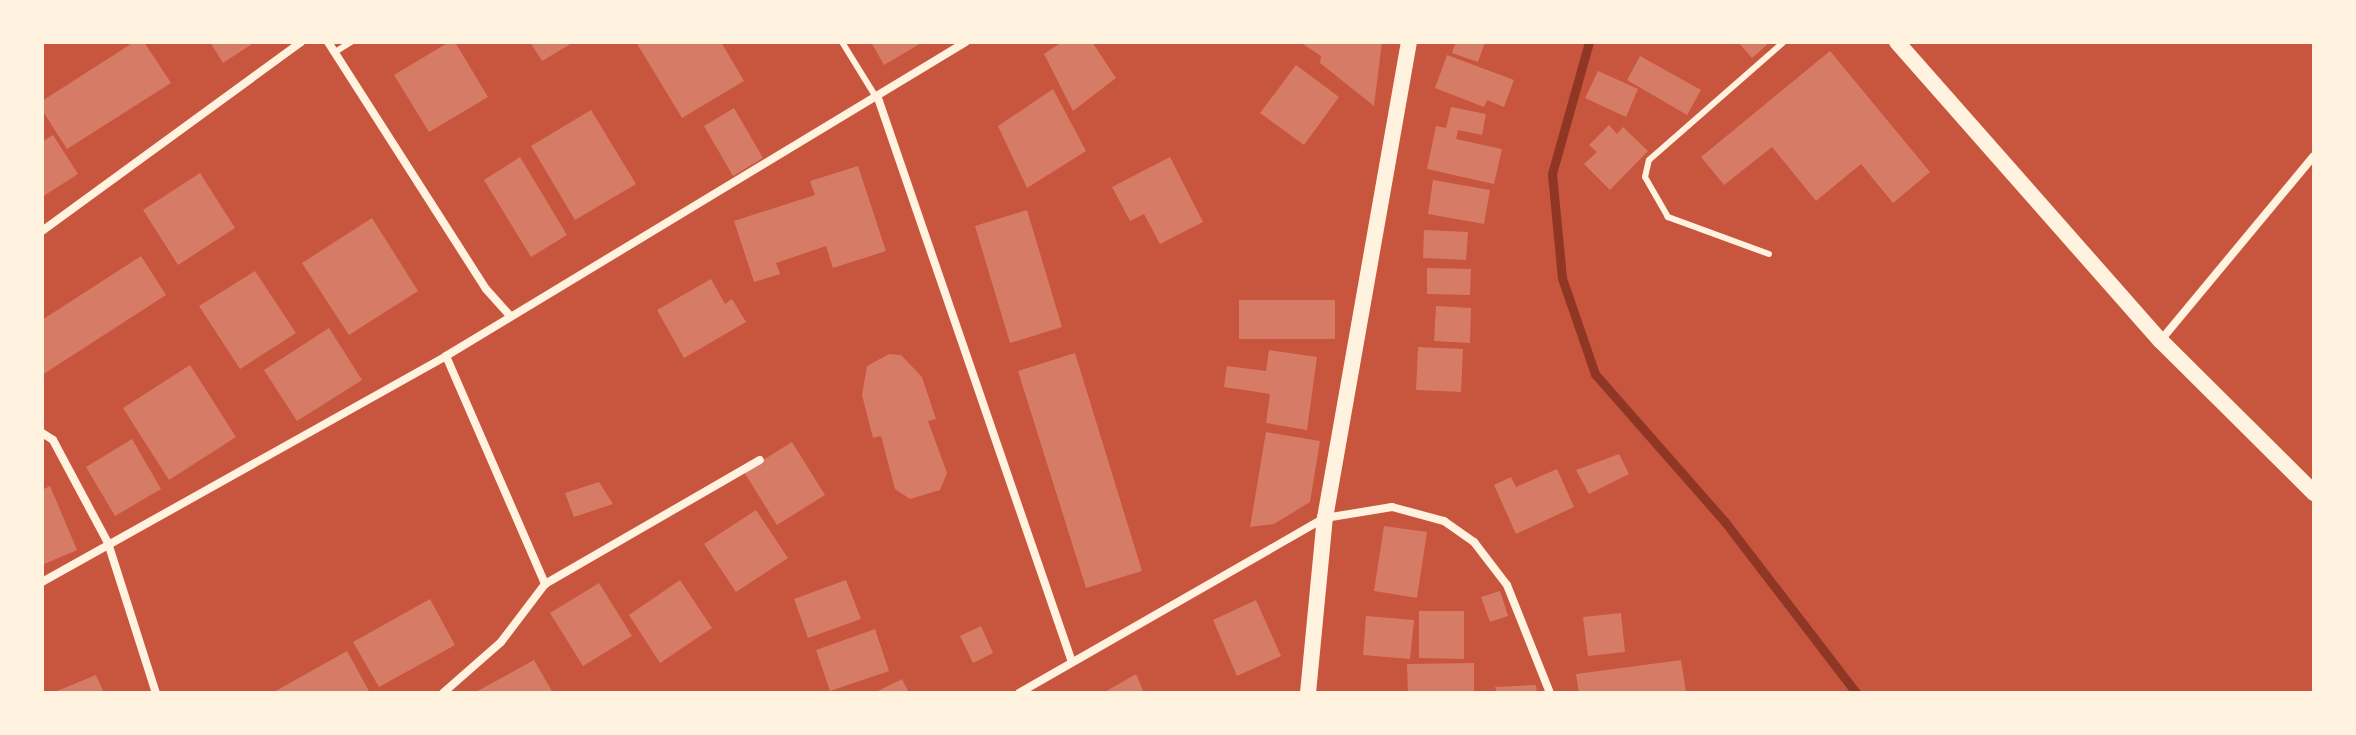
<!DOCTYPE html>
<html>
<head>
<meta charset="utf-8">
<style>
  body { margin:0 }
  #map { position:relative; width:2356px; height:735px; overflow:hidden; background:#c8553d; font-family:Rubik,sans-serif }
  div>[style] { position:absolute }
  .stream>* { height:9px; margin:-4.5px; padding:0 4.5px; transform-origin:4.5px; border-radius:4.5px; background:#8f3625 }
  .building>* { inset:0; background:#d67c66 }
  .service>* { height:6px; margin:-3px; padding:0 3px; transform-origin:3px; border-radius:3px; background:#fff3e0 }
  .minor>* { height:8px; margin:-4px; padding:0 4px; transform-origin:4px; border-radius:4px; background:#fff3e0 }
  .secondary>* { height:16px; margin:-8px; padding:0 8px; transform-origin:8px; border-radius:8px; background:#fff3e0 }
  span { translate:-50% -50%; white-space:nowrap; text-align:center; line-height:1.15; -webkit-text-stroke:6px #fff3e0; paint-order:stroke }
  .frame { position:absolute; inset:0; border:44px solid #fff3e0; pointer-events:none }
</style>
</head>
<body>
<div id="map">
  <div class="stream">
    <i style="left:1589px;top:42px;width:137px;rotate:105.7deg"></i>
    <i style="left:1552px;top:174px;width:104px;rotate:84.5deg"></i>
    <i style="left:1562px;top:278px;width:102px;rotate:71deg"></i>
    <i style="left:1595px;top:374px;width:197px;rotate:48.7deg"></i>
    <i style="left:1725px;top:522px;width:215px;rotate:52.5deg"></i>
  </div>
  <div class="building">
    <i style="clip-path:polygon(134px 42px,144px 42px,171px 83px,67px 149px,42px 110px,42px 101px)"></i>
    <i style="clip-path:polygon(210px 42px,255px 42px,223px 63px)"></i>
    <i style="clip-path:polygon(449px 42px,455px 42px,488px 97px,429px 132px,394px 75px)"></i>
    <i style="clip-path:polygon(530px 42px,574px 42px,542px 61px)"></i>
    <i style="clip-path:polygon(636px 42px,721px 42px,744px 81px,682px 118px)"></i>
    <i style="clip-path:polygon(871px 42px,923px 42px,884px 65px)"></i>
    <i style="clip-path:polygon(1062px 42px,1092px 42px,1116px 78px,1073px 111px,1044px 54px)"></i>
    <i style="clip-path:polygon(1300px 42px,1382px 42px,1374px 106px,1320px 63px,1321px 56px)"></i>
    <i style="clip-path:polygon(1456px 42px,1485px 42px,1478px 62px,1452px 53px)"></i>
    <i style="clip-path:polygon(1738px 42px,1770px 42px,1752px 58px)"></i>
    <i style="clip-path:polygon(1830px 51px,1930px 172px,1893px 203px,1861px 164px,1816px 201px,1772px 147px,1724px 185px,1701px 157px)"></i>
    <i style="clip-path:polygon(1447px 55px,1514px 80px,1504px 107px,1487px 100px,1484px 107px,1435px 88px)"></i>
    <i style="clip-path:polygon(1640px 56px,1701px 90px,1687px 115px,1627px 80px)"></i>
    <i style="clip-path:polygon(1296px 65px,1339px 97px,1304px 145px,1260px 113px)"></i>
    <i style="clip-path:polygon(1598px 71px,1638px 89px,1626px 117px,1585px 98px)"></i>
    <i style="clip-path:polygon(1053px 89px,1086px 151px,1027px 188px,998px 126px)"></i>
    <i style="clip-path:polygon(1451px 107px,1486px 114px,1482px 135px,1458px 130px,1456px 139px,1502px 149px,1494px 184px,1427px 169px,1436px 126px,1446px 128px)"></i>
    <i style="clip-path:polygon(734px 108px,763px 158px,733px 176px,704px 126px)"></i>
    <i style="clip-path:polygon(591px 110px,636px 184px,575px 220px,531px 146px)"></i>
    <i style="clip-path:polygon(1609px 125px,1617px 134px,1623px 127px,1648px 151px,1610px 190px,1584px 164px,1597px 152px,1589px 145px)"></i>
    <i style="clip-path:polygon(53px 135px,78px 174px,42px 197px,42px 142px)"></i>
    <i style="clip-path:polygon(520px 157px,567px 235px,531px 257px,484px 180px)"></i>
    <i style="clip-path:polygon(1170px 157px,1203px 222px,1160px 244px,1144px 214px,1130px 221px,1112px 187px)"></i>
    <i style="clip-path:polygon(858px 166px,886px 251px,833px 268px,826px 246px,776px 263px,780px 274px,754px 282px,734px 221px,815px 195px,810px 181px)"></i>
    <i style="clip-path:polygon(200px 173px,235px 228px,178px 265px,143px 210px)"></i>
    <i style="clip-path:polygon(1433px 180px,1490px 190px,1484px 224px,1428px 214px)"></i>
    <i style="clip-path:polygon(1027px 210px,1062px 327px,1010px 343px,975px 226px)"></i>
    <i style="clip-path:polygon(372px 218px,418px 291px,349px 335px,302px 263px)"></i>
    <i style="clip-path:polygon(1424px 230px,1468px 232px,1466px 260px,1423px 258px)"></i>
    <i style="clip-path:polygon(141px 256px,166px 295px,42px 375px,42px 320px)"></i>
    <i style="clip-path:polygon(1427px 268px,1471px 269px,1470px 295px,1427px 294px)"></i>
    <i style="clip-path:polygon(255px 271px,296px 333px,240px 369px,199px 306px)"></i>
    <i style="clip-path:polygon(711px 279px,725px 304px,732px 299px,746px 322px,684px 358px,657px 310px)"></i>
    <i style="clip-path:polygon(1239px 300px,1335px 300px,1335px 339px,1239px 339px)"></i>
    <i style="clip-path:polygon(1436px 306px,1471px 308px,1470px 343px,1434px 341px)"></i>
    <i style="clip-path:polygon(329px 328px,362px 380px,297px 421px,264px 370px)"></i>
    <i style="clip-path:polygon(1418px 347px,1463px 349px,1461px 392px,1416px 390px)"></i>
    <i style="clip-path:polygon(1269px 350px,1317px 357px,1307px 430px,1266px 423px,1270px 394px,1224px 387px,1227px 366px,1266px 371px)"></i>
    <i style="clip-path:polygon(1075px 353px,1142px 571px,1086px 588px,1018px 371px)"></i>
    <i style="clip-path:polygon(889px 354px,901px 355px,922px 377px,936px 419px,928px 421px,947px 473px,940px 490px,910px 499px,895px 489px,881px 436px,873px 438px,862px 395px,867px 366px)"></i>
    <i style="clip-path:polygon(190px 365px,236px 437px,169px 480px,123px 408px)"></i>
    <i style="clip-path:polygon(1266px 432px,1320px 441px,1310px 502px,1274px 524px,1250px 527px)"></i>
    <i style="clip-path:polygon(132px 439px,161px 489px,115px 516px,86px 467px)"></i>
    <i style="clip-path:polygon(792px 442px,825px 495px,777px 525px,744px 472px)"></i>
    <i style="clip-path:polygon(1619px 454px,1629px 474px,1589px 494px,1576px 470px)"></i>
    <i style="clip-path:polygon(1557px 469px,1574px 507px,1516px 534px,1494px 485px,1511px 477px,1516px 487px)"></i>
    <i style="clip-path:polygon(599px 482px,613px 504px,574px 517px,565px 493px)"></i>
    <i style="clip-path:polygon(50px 486px,77px 550px,42px 565px,42px 490px)"></i>
    <i style="clip-path:polygon(756px 510px,788px 558px,736px 592px,704px 544px)"></i>
    <i style="clip-path:polygon(1384px 526px,1427px 532px,1417px 598px,1374px 591px)"></i>
    <i style="clip-path:polygon(680px 580px,712px 628px,660px 663px,629px 615px)"></i>
    <i style="clip-path:polygon(846px 580px,861px 619px,808px 638px,794px 599px)"></i>
    <i style="clip-path:polygon(599px 583px,632px 636px,583px 666px,550px 613px)"></i>
    <i style="clip-path:polygon(1500px 591px,1508px 616px,1490px 622px,1481px 597px)"></i>
    <i style="clip-path:polygon(430px 599px,455px 645px,379px 687px,353px 642px)"></i>
    <i style="clip-path:polygon(1256px 600px,1281px 656px,1237px 676px,1213px 620px)"></i>
    <i style="clip-path:polygon(1419px 611px,1464px 611px,1464px 659px,1419px 658px)"></i>
    <i style="clip-path:polygon(1621px 613px,1625px 652px,1588px 656px,1583px 617px)"></i>
    <i style="clip-path:polygon(1366px 616px,1414px 620px,1410px 659px,1363px 655px)"></i>
    <i style="clip-path:polygon(981px 626px,993px 653px,973px 663px,960px 636px)"></i>
    <i style="clip-path:polygon(875px 629px,889px 671px,830px 691px,816px 650px)"></i>
    <i style="clip-path:polygon(347px 651px,370px 693px,272px 693px)"></i>
    <i style="clip-path:polygon(534px 660px,553px 693px,474px 693px)"></i>
    <i style="clip-path:polygon(1681px 660px,1686px 692px,1579px 693px,1576px 674px)"></i>
    <i style="clip-path:polygon(1474px 663px,1474px 693px,1408px 693px,1407px 664px)"></i>
    <i style="clip-path:polygon(1136px 674px,1144px 693px,1103px 693px)"></i>
    <i style="clip-path:polygon(96px 675px,104px 693px,52px 693px)"></i>
    <i style="clip-path:polygon(902px 679px,909px 693px,874px 693px)"></i>
    <i style="clip-path:polygon(1536px 685px,1537px 693px,1497px 693px,1495px 687px)"></i>
  </div>
  <div class="service">
    <i style="left:842px;top:42px;width:65px;rotate:58.3deg"></i>
    <i style="left:335px;top:52px;width:19px;rotate:-32deg"></i>
    <i style="left:1769px;top:254px;width:108px;rotate:-159.9deg"></i>
    <i style="left:1668px;top:217px;width:46px;rotate:-119.9deg"></i>
    <i style="left:1645px;top:177px;width:17px;rotate:-77deg"></i>
    <i style="left:1649px;top:160px;width:179px;rotate:-41.2deg"></i>
  </div>
  <div class="minor">
    <i style="left:328px;top:42px;width:293px;rotate:57.4deg"></i>
    <i style="left:486px;top:289px;width:36px;rotate:48deg"></i>
    <i style="left:878px;top:98px;width:596px;rotate:71.02deg"></i>
    <i style="left:42px;top:231px;width:321px;rotate:-36.1deg"></i>
    <i style="left:2161px;top:340px;width:239px;rotate:-50.3deg"></i>
    <i style="left:446px;top:356px;width:249px;rotate:66.5deg"></i>
    <i style="left:42px;top:433px;width:13px;rotate:32deg"></i>
    <i style="left:53px;top:440px;width:117px;rotate:61.9deg"></i>
    <i style="left:108px;top:543px;width:157px;rotate:72.3deg"></i>
    <i style="left:42px;top:582px;width:463px;rotate:-29.2deg"></i>
    <i style="left:446px;top:356px;width:607px;rotate:-31.13deg"></i>
    <i style="left:443px;top:693px;width:77px;rotate:-41.3deg"></i>
    <i style="left:501px;top:642px;width:73px;rotate:-52.8deg"></i>
    <i style="left:545px;top:584px;width:248px;rotate:-30deg"></i>
    <i style="left:1019px;top:693px;width:353px;rotate:-29.8deg"></i>
    <i style="left:1325px;top:518px;width:68px;rotate:-9.3deg"></i>
    <i style="left:1392px;top:507px;width:54px;rotate:15.1deg"></i>
    <i style="left:1444px;top:521px;width:37px;rotate:35deg"></i>
    <i style="left:1474px;top:542px;width:54px;rotate:52.5deg"></i>
    <i style="left:1507px;top:585px;width:116px;rotate:68.3deg"></i>
  </div>
  <div class="secondary">
    <i style="left:1897px;top:42px;width:399px;rotate:48.6deg"></i>
    <i style="left:2161px;top:341px;width:216px;rotate:44.8deg"></i>
    <i style="left:1308px;top:693px;width:176px;rotate:-84.5deg"></i>
    <i style="left:1325px;top:518px;width:483px;rotate:-80deg"></i>
  </div>
  <div class="frame"></div>
</div>
</body>
</html>
